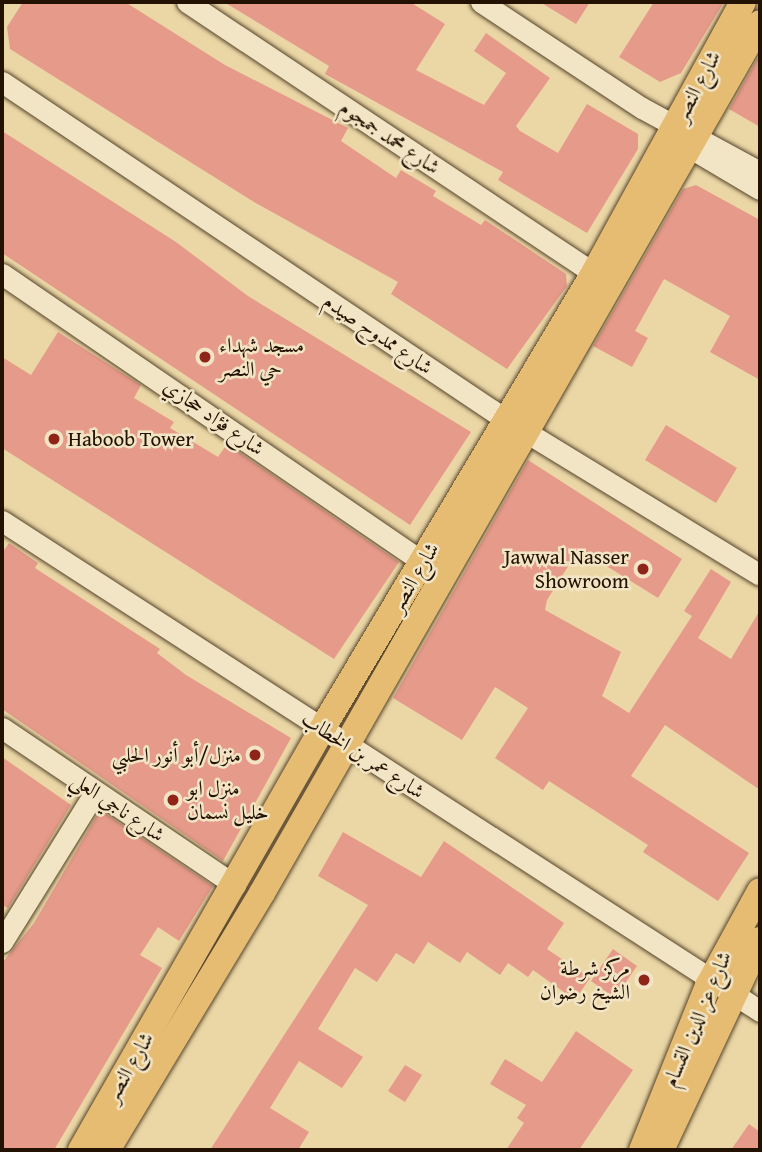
<!DOCTYPE html>
<html>
<head>
<meta charset="utf-8">
<style>
  body { margin:0 }
  #map { position:relative; width:762px; height:1152px; overflow:hidden; background:#ebd7a6; font-family:"Gentium Book Plus",Amiri,serif }
  div>[style] { position:absolute }
  .building>* { inset:0; background:#e69a8a }
  .roads { filter:drop-shadow(0 0 2px #55432a) drop-shadow(0 0 2px #55432a) }
  .minor>* { height:21px; margin:-10.5px; padding:0 10.5px; transform-origin:10.5px; border-radius:10.5px; background:#f2e5c5 }
  .major>* { height:26px; margin:-13px; padding:0 13px; transform-origin:13px; border-radius:13px; background:#e6bc73 }
  .dots>* { width:19px; height:19px; translate:-50% -50%; box-sizing:border-box; border:4px solid #f2e5c5; border-radius:50% }
  span { translate:-50% -50%; white-space:nowrap; text-align:center; line-height:1.15; -webkit-text-stroke:5px #f2e5c5; paint-order:stroke }
  .street-label { font-size:21px; color:#231201 }
  .poi-label { font-size:21px; color:#231201 }
  .left { translate:0 -50%; text-align:left }
  .right { translate:-100% -50%; text-align:right }
  .frame { position:absolute; inset:0; border:4px solid #231201; pointer-events:none }
</style>
</head>
<body>
<div id="map">
  <div class="building">
    <i style="clip-path:polygon(23px 2px,125px 2px,225px 65px,348px 128px,341px 141px,396px 178px,401px 170px,436px 191px,433px 196px,481px 225px,485px 220px,566px 274px,567px 286px,507px 369px,391px 294px,398px 282px,254px 202px,10px 49px,7px 27px)"></i>
    <i style="clip-path:polygon(224px 2px,410px 2px,445px 24px,416px 70px,484px 105px,506px 73px,474px 51px,486px 33px,550px 78px,516px 126px,520px 131px,558px 153px,587px 104px,638px 134px,638px 149px,587px 233px,498px 180px,503px 172px,325px 74px,329px 66px)"></i>
    <i style="clip-path:polygon(540px 2px,590px 2px,576px 24px)"></i>
    <i style="clip-path:polygon(654px 2px,724px 2px,681px 73px,660px 82px,619px 57px)"></i>
    <i style="clip-path:polygon(760px 54px,760px 127px,729px 109px)"></i>
    <i style="clip-path:polygon(2px 131px,176px 242px,248px 296px,471px 432px,410px 525px,2px 253px)"></i>
    <i style="clip-path:polygon(696px 185px,760px 220px,760px 380px,710px 352px,730px 316px,664px 279px,635px 331px,648px 338px,632px 367px,593px 346px,683px 189px)"></i>
    <i style="clip-path:polygon(58px 332px,141px 385px,134px 398px,174px 422px,170px 428px,218px 457px,227px 444px,399px 562px,334px 659px,2px 448px,2px 357px,31px 375px)"></i>
    <i style="clip-path:polygon(666px 425px,737px 468px,716px 503px,645px 460px)"></i>
    <i style="clip-path:polygon(528px 460px,682px 559px,658px 598px,579px 549px,547px 600px,545px 610px,621px 652px,602px 696px,629px 713px,692px 616px,684px 611px,711px 569px,731px 582px,698px 638px,731px 659px,760px 610px,760px 790px,665px 725px,631px 776px,749px 853px,718px 901px,643px 852px,648px 845px,549px 781px,543px 790px,495px 758px,528px 708px,495px 687px,462px 740px,393px 698px)"></i>
    <i style="clip-path:polygon(9px 543px,38px 563px,35px 568px,160px 649px,157px 653px,186px 675px,291px 738px,223px 861px,2px 709px,2px 553px)"></i>
    <i style="clip-path:polygon(2px 757px,71px 805px,8px 908px,2px 905px)"></i>
    <i style="clip-path:polygon(100px 810px,213px 886px,179px 941px,158px 927px,140px 955px,162px 968px,54px 1150px,2px 1150px,2px 963px,34px 923px)"></i>
    <i style="clip-path:polygon(343px 832px,421px 877px,444px 841px,564px 923px,547px 949px,590px 978px,575px 1000px,533px 970px,528px 977px,508px 963px,500px 975px,467px 952px,460px 963px,428px 942px,414px 964px,396px 953px,377px 982px,355px 968px,318px 1029px,363px 1057px,342px 1088px,299px 1061px,270px 1108px,309px 1132px,298px 1150px,210px 1150px,368px 905px,318px 876px)"></i>
    <i style="clip-path:polygon(613px 949px,637px 966px,615px 998px,591px 981px)"></i>
    <i style="clip-path:polygon(576px 1031px,633px 1070px,579px 1150px,506px 1150px,524px 1123px,517px 1118px,526px 1105px,490px 1084px,505px 1059px,542px 1082px)"></i>
    <i style="clip-path:polygon(405px 1065px,422px 1075px,405px 1102px,388px 1091px)"></i>
    <i style="clip-path:polygon(749px 1124px,760px 1132px,760px 1150px,731px 1150px)"></i>
  </div>
  <div class="roads">
    <div class="minor">
      <i style="left:187px;top:2px;width:489px;rotate:33.7deg"></i>
      <i style="left:481px;top:2px;width:193px;rotate:33.4deg"></i>
      <i style="left:642px;top:108px;width:134px;rotate:28.5deg"></i>
      <i style="left:2px;top:82px;width:609px;rotate:33.82deg"></i>
      <i style="left:508px;top:421px;width:295px;rotate:31.4deg"></i>
      <i style="left:677px;top:140px;width:96px;rotate:30.6deg"></i>
      <i style="left:2px;top:274px;width:511px;rotate:34.4deg"></i>
      <i style="left:2px;top:521px;width:903px;rotate:32.88deg"></i>
      <i style="left:2px;top:728px;width:281px;rotate:34deg"></i>
      <i style="left:2px;top:942px;width:176px;rotate:-58.2deg"></i>
    </div>
    <div class="major">
      <i style="left:81px;top:1150px;width:485px;rotate:-60.2deg"></i>
      <i style="left:322px;top:729px;width:531px;rotate:-59.18deg"></i>
      <i style="left:594px;top:273px;width:309px;rotate:-61.2deg"></i>
      <i style="left:107px;top:1150px;width:300px;rotate:-58.9deg"></i>
      <i style="left:262px;top:893px;width:1002px;rotate:-60.21deg"></i>
      <i style="left:642px;top:1150px;width:177px;rotate:-68.1deg"></i>
      <i style="left:708px;top:986px;width:108px;rotate:-61.3deg"></i>
      <i style="left:661px;top:1150px;width:232px;rotate:-64.8deg"></i>
    </div>
  </div>
  <div class="dots">
    <i style="left:205px;top:357px;background:#8f2418"></i>
    <i style="left:54px;top:439px;background:#8f2418"></i>
    <i style="left:643px;top:569px;background:#8f2418"></i>
    <i style="left:255px;top:755px;background:#8f2418"></i>
    <i style="left:173px;top:800px;background:#8f2418"></i>
    <i style="left:644px;top:980px;background:#8f2418"></i>
  </div>
  <div class="street-label">
    <span style="left:697px;top:86px;rotate:-62deg">شارع النصر</span>
    <span style="left:390px;top:137px;rotate:34deg">شارع محمد جمجوم</span>
    <span style="left:378px;top:334px;rotate:34deg">شارع ممدوح صيدم</span>
    <span style="left:214px;top:417px;rotate:35deg">شارع فؤاد حجازي</span>
    <span style="left:414px;top:577px;rotate:-59deg">شارع النصر</span>
    <span style="left:363px;top:755px;rotate:33deg">شارع عمر بن الخطاب</span>
    <span style="left:118px;top:807px;rotate:34deg">شارع ناجي العلي</span>
    <span style="left:697px;top:1019px;rotate:-67deg">شارع عز الدين القسام</span>
    <span style="left:129px;top:1067px;rotate:-60deg">شارع النصر</span>
  </div>
  <div class="poi-label">
    <span class="left" style="left:219px;top:357px">مسجد شهداء<br>حي النصر</span>
    <span class="left" style="left:68px;top:439px">Haboob Tower</span>
    <span class="right" style="left:629px;top:569px">Jawwal Nasser<br>Showroom</span>
    <span class="right" style="left:241px;top:755px">منزل/أبو أنور الحلبي</span>
    <span class="left" style="left:187px;top:800px">منزل ابو<br>خليل نسمان</span>
    <span class="right" style="left:630px;top:980px">مركز شرطة<br>الشيخ رضوان</span>
  </div>
  <div class="frame"></div>
</div>
</body>
</html>
